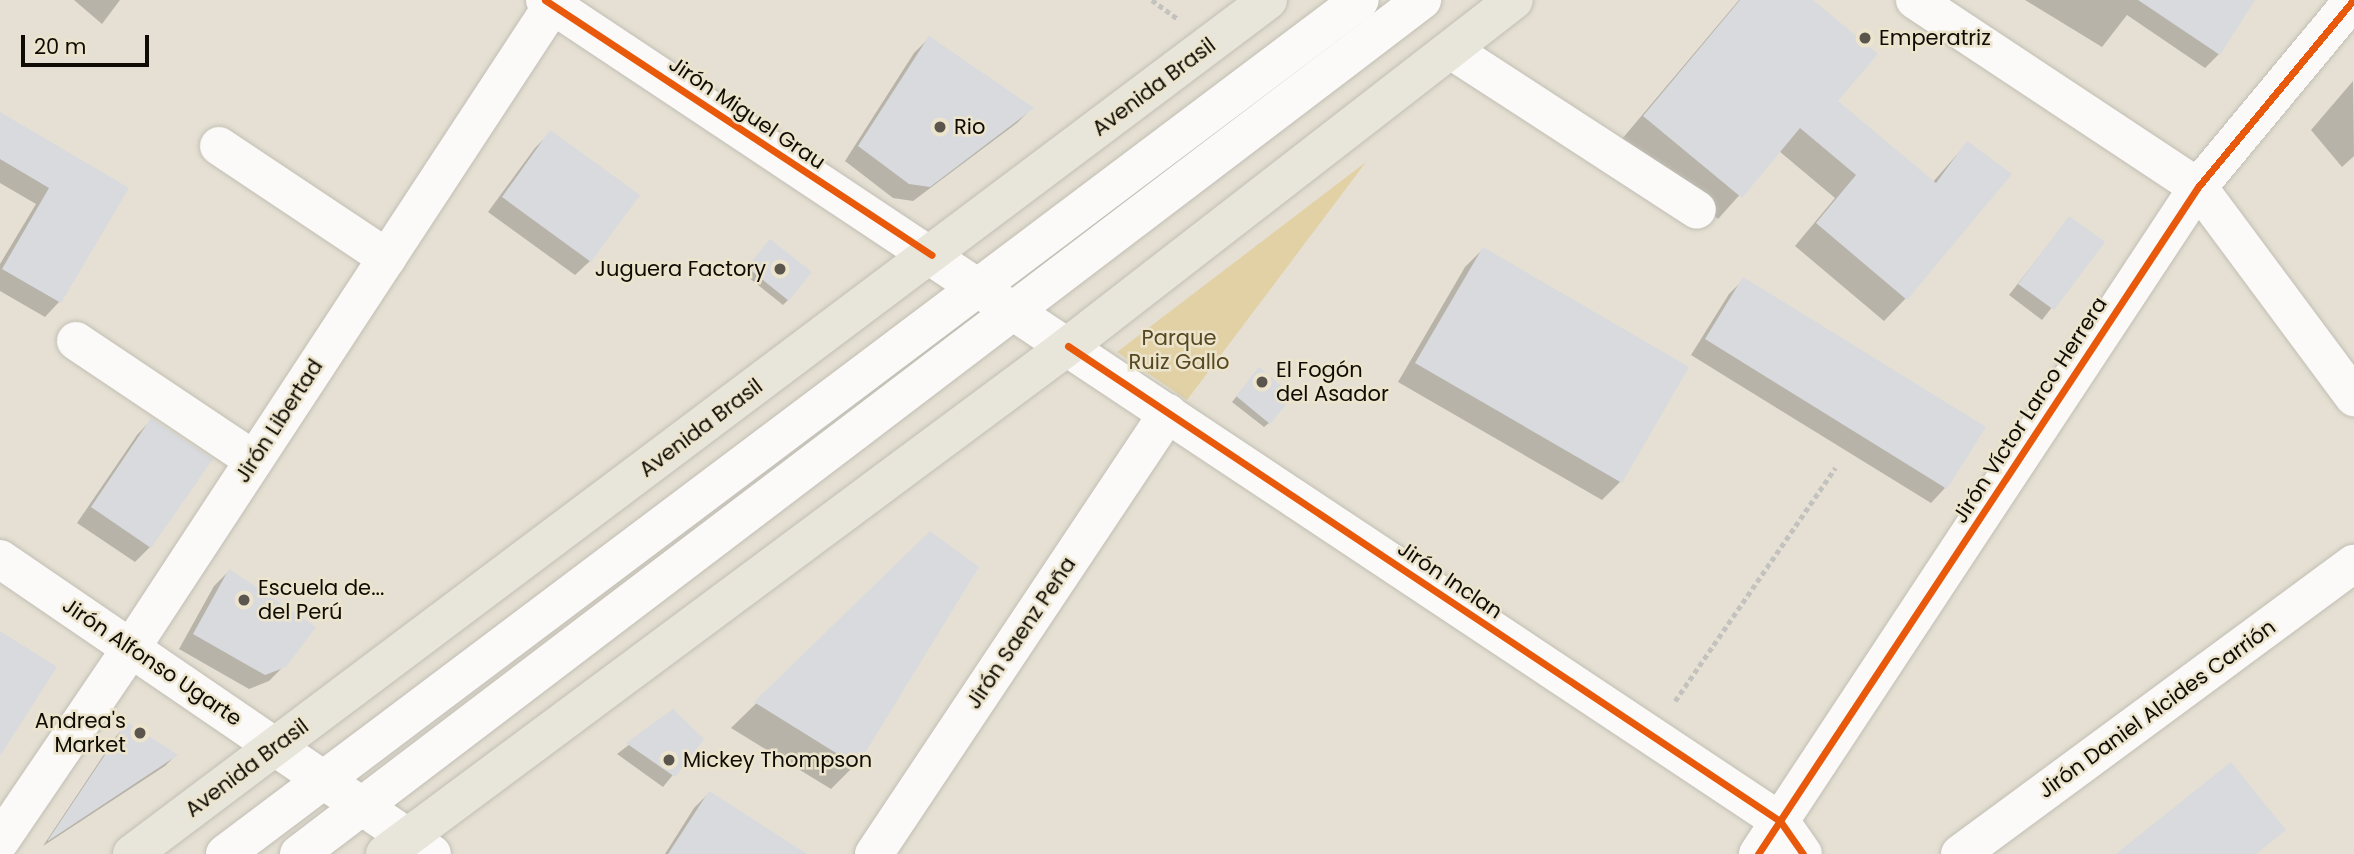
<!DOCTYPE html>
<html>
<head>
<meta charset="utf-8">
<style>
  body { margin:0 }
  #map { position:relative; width:2354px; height:854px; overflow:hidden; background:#e5e0d3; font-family:Poppins,sans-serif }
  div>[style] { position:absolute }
  .green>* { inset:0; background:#e1d1a5 }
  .shadow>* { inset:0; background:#0003 }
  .building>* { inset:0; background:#d8dade }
  .path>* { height:4.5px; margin-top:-2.25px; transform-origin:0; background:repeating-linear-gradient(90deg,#c3c2be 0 5px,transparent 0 8.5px) }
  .roads { filter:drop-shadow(0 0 2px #c2beb4) drop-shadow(0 0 2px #c2beb4) }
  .minor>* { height:38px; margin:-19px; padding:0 19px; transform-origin:19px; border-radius:19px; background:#fbfaf8 }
  .major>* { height:38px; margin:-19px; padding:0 19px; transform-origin:19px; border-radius:19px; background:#e8e5da }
  .cycleway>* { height:7px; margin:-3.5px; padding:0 3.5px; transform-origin:3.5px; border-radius:3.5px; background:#e8590c }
  .dots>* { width:19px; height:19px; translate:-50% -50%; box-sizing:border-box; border:4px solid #ece4cc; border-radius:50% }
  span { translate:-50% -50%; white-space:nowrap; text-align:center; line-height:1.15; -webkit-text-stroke:5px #ece4cc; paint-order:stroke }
  .poi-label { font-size:21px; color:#0f0c05 }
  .left { translate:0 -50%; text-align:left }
  .right { translate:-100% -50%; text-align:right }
  .street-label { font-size:21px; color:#0f0c05 }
  .park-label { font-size:21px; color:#564921 }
  .scale { position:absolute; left:21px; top:35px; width:128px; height:32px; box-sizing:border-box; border:4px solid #0f0c05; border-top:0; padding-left:9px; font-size:21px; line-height:24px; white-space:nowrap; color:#0f0c05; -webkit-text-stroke:5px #ece4cc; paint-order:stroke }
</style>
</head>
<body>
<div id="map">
  <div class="green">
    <i style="clip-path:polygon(1366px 162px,1187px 400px,1117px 352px)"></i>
  </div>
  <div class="shadow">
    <i style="clip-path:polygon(74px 0,120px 0,102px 24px)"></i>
    <i style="clip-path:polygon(1739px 0,1811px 0,1835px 101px,1933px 182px,1967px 143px,1906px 298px,1884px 321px,1795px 246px,1835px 198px,1779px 151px,1718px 219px,1622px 139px)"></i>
    <i style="clip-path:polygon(2025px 0,2249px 0,2219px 54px,2205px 68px,2127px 15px,2102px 47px)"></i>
    <i style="clip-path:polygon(929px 38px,1032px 108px,1017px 123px,913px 201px,893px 198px,845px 161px,914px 53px)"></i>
    <i style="clip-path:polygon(2353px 81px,2354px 156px,2342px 167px,2311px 130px)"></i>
    <i style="clip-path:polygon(0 114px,127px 188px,59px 302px,45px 317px,0 291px,0 264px,36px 204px,0 183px)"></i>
    <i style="clip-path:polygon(550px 133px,590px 261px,575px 275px,488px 212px,535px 148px)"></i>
    <i style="clip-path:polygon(2069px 218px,2102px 243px,2042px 320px,2009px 295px)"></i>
    <i style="clip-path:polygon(765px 246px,788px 300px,783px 305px,743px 273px)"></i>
    <i style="clip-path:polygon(1483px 249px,1620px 482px,1602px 500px,1398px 382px,1465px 267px)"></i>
    <i style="clip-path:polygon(1744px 279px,1945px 488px,1931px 503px,1691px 355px,1729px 294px)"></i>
    <i style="clip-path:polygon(1254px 375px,1269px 423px,1264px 427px,1232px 402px)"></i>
    <i style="clip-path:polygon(151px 420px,150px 547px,135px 562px,77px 523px,137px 435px)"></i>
    <i style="clip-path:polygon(931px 533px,855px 765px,831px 789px,731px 728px)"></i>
    <i style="clip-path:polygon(229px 571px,285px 665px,269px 681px,249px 689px,179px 649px,214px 586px)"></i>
    <i style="clip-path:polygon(673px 711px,702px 739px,663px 787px,617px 754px)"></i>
    <i style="clip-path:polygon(128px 725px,175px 756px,165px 766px,43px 846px,117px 735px)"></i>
    <i style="clip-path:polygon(709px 793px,804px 854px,665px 854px,694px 808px)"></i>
  </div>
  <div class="building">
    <i style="clip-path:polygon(1740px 0,1813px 0,1878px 54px,1838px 101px,1936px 183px,1967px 141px,2012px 174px,1907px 300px,1816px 223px,1856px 175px,1800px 128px,1742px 198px,1643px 116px)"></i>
    <i style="clip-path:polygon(2138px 0,2255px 0,2220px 55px)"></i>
    <i style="clip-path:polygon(929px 36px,1034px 108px,930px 187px,909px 184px,858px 146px)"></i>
    <i style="clip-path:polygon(0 112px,129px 188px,61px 303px,2px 269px,49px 188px,0 159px)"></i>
    <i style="clip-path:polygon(550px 130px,640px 195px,591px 262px,502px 197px)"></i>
    <i style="clip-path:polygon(2069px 216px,2105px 242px,2054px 310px,2018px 284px)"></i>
    <i style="clip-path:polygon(770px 239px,812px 272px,789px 301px,747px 267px)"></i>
    <i style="clip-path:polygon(1483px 247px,1689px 367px,1622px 483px,1415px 363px)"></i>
    <i style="clip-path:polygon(1743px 277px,1986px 427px,1947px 489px,1705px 339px)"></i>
    <i style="clip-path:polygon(1259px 367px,1293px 396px,1270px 424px,1236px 396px)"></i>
    <i style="clip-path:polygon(151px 418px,213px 459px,151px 548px,91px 507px)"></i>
    <i style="clip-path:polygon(930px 531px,979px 567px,857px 766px,754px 702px)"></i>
    <i style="clip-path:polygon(229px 569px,316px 627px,286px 667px,265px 675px,193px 634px)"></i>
    <i style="clip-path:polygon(0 631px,57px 667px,0 756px)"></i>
    <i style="clip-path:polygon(673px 709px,704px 739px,675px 777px,626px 743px)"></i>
    <i style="clip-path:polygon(127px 722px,178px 755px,48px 841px,48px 840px)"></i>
    <i style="clip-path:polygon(2231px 762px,2286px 830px,2256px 854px,2116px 854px)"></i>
    <i style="clip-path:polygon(709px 791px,807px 854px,668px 854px)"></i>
  </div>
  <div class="path">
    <i style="left:1152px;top:0;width:31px;rotate:36deg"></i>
    <i style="left:1675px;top:701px;width:283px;rotate:-55.5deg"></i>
  </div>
  <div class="roads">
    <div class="minor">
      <i style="left:545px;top:0;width:1483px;rotate:33.62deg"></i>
      <i style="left:1780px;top:821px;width:40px;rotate:55.1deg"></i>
      <i style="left:1915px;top:0;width:339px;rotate:33.5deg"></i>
      <i style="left:2198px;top:187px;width:262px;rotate:53.4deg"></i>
      <i style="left:1451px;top:50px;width:293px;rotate:33deg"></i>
      <i style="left:219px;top:146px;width:202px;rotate:33.7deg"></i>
      <i style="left:76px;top:341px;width:214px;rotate:33.8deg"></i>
      <i style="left:0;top:559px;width:523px;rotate:34.33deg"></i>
      <i style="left:0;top:841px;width:233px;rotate:-55.8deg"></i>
      <i style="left:131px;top:648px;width:775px;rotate:-56.74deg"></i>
      <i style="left:225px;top:854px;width:1420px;rotate:-36.96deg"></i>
      <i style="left:299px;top:854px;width:1411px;rotate:-37.25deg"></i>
      <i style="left:874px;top:854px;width:530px;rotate:-56.31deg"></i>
      <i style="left:1758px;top:854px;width:799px;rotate:-56.59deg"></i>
      <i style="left:2198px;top:187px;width:243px;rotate:-50.3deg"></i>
      <i style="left:1960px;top:854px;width:489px;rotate:-36.4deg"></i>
    </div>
    <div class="major">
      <i style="left:132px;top:854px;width:1421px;rotate:-36.93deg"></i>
      <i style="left:385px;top:854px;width:851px;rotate:-36.64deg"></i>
      <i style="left:1068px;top:346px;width:564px;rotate:-37.8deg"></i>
    </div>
  </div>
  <div class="cycleway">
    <i style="left:545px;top:0;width:463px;rotate:33.4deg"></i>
    <i style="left:1068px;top:346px;width:856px;rotate:33.71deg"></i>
    <i style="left:1780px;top:821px;width:40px;rotate:55.1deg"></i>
    <i style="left:1758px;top:854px;width:799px;rotate:-56.59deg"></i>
    <i style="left:2198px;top:187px;width:243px;rotate:-50.3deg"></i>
  </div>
  <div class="dots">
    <i style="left:1865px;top:38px;background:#5a564d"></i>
    <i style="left:940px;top:127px;background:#5a564d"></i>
    <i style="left:780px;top:269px;background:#5a564d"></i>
    <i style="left:1262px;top:382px;background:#5a564d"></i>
    <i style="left:244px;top:600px;background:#5a564d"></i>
    <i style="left:140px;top:733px;background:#5a564d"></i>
    <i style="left:669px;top:760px;background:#5a564d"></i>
  </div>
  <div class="poi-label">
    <span class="left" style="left:1879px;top:38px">Emperatriz</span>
    <span class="left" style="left:954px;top:127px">Rio</span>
    <span class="right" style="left:766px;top:269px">Juguera Factory</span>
    <span class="left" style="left:1276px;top:382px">El Fogón<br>del Asador</span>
    <span class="left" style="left:258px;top:600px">Escuela de...<br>del Perú</span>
    <span class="right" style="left:126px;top:733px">Andrea's<br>Market</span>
    <span class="left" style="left:683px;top:760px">Mickey Thompson</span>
  </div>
  <div class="street-label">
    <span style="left:1154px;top:87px;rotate:-37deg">Avenida Brasil</span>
    <span style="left:747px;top:113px;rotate:34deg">Jirón Miguel Grau</span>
    <span style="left:2030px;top:410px;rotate:-57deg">Jirón Víctor Larco Herrera</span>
    <span style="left:279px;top:421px;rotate:-57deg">Jirón Libertad</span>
    <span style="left:701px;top:428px;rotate:-37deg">Avenida Brasil</span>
    <span style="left:1450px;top:580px;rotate:34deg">Jirón Inclan</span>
    <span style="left:1021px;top:633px;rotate:-56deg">Jirón Saenz Peña</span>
    <span style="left:152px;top:662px;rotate:34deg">Jirón Alfonso Ugarte</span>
    <span style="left:2157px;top:709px;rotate:-36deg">Jirón Daniel Alcides Carrión</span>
    <span style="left:247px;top:768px;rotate:-37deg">Avenida Brasil</span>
  </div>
  <div class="park-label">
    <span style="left:1179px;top:350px">Parque<br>Ruiz Gallo</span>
  </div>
  <div class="scale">20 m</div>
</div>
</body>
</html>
